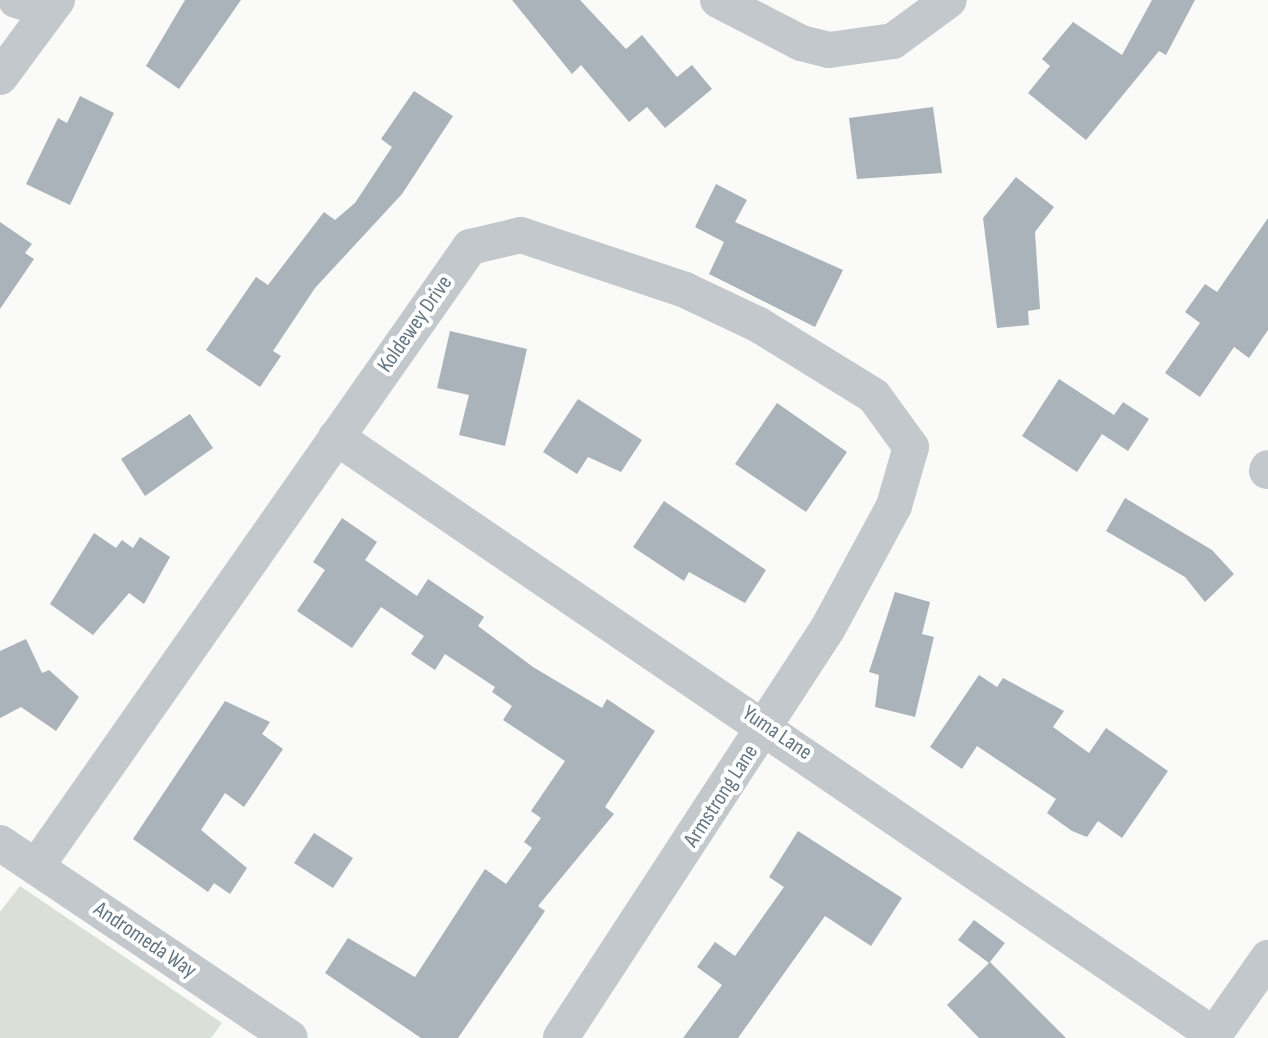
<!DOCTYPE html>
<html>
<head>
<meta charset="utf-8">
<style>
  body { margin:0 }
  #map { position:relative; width:1268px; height:1038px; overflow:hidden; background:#fafaf8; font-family:"Sofia Sans Condensed",sans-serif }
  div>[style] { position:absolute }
  .green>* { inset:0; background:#dadfd7 }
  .building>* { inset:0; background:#aab3b9 }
  .minor>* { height:36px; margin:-18px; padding:0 18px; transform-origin:18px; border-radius:18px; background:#c3c8cc }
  span { translate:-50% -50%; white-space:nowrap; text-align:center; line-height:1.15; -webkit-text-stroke:8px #fff; paint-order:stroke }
  .street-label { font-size:22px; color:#657683 }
</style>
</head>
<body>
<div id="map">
  <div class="green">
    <i style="clip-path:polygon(20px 886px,222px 1023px,211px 1038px,0 1038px,0 912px)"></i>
  </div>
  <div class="building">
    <i style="clip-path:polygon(185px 0,241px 0,179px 89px,146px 66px)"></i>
    <i style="clip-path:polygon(512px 0,580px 0,626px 49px,642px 35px,677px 77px,692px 65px,712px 89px,665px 128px,647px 107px,629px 122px,581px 65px,572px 74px)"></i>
    <i style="clip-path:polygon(1152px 0,1195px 0,1166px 55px,1159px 51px,1086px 140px,1028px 93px,1050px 66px,1042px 59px,1073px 22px,1122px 55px)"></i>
    <i style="clip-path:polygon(414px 91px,453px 116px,402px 194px,315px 288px,273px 351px,281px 356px,260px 387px,206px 350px,256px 277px,268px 285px,324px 212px,335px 220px,355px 203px,392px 147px,381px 139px)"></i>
    <i style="clip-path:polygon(80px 96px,114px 113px,70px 205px,26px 184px,58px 118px,67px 123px)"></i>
    <i style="clip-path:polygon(933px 107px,942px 173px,857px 179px,849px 118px)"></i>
    <i style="clip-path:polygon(1016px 177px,1054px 207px,1035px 232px,1040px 309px,1028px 311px,1029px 325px,997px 328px,983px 218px)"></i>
    <i style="clip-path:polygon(716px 184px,747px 200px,735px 222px,843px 270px,815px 327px,709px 274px,724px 242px,695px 227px)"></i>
    <i style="clip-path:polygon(1268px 218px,1268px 330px,1249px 358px,1234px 347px,1200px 397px,1165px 373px,1200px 323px,1185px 312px,1205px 284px,1217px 292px)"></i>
    <i style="clip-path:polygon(0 222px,32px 244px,25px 253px,34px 259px,0 309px)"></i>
    <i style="clip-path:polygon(450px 331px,527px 349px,505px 446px,459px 435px,469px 395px,437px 388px)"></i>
    <i style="clip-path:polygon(1059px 379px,1114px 415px,1123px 402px,1149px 419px,1128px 451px,1102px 434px,1077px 472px,1022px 436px)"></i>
    <i style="clip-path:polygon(578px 399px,642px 440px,621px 472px,588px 457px,577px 474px,543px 452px)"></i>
    <i style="clip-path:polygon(777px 403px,847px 452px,806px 512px,735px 464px)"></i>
    <i style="clip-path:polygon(190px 414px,213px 448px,145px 496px,121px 459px)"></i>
    <i style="clip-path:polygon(1125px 498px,1212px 550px,1234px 574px,1205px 602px,1185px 577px,1106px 531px)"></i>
    <i style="clip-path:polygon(664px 501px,766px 570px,745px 603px,689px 572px,684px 581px,633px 547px)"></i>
    <i style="clip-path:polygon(342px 518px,377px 542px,365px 560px,417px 596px,428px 579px,484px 617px,478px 626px,533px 667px,602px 708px,607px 699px,655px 731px,605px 807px,614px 814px,538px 906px,545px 911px,458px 1038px,421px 1038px,325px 973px,348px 938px,415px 977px,485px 869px,506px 884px,532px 848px,524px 842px,541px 818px,531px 811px,565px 761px,503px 720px,512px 706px,492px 692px,495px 687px,445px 654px,435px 670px,411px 654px,424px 636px,381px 607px,352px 648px,297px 611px,325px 570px,313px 562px)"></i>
    <i style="clip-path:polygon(94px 533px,116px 548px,122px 540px,133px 548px,140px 537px,170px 557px,144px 604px,129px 593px,93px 635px,50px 604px)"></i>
    <i style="clip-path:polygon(895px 592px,930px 602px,922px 634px,934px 637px,915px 717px,875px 707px,879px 675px,869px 672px)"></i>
    <i style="clip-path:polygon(26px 639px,42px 673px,49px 670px,79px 697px,56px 731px,21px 707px,0 718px,0 651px)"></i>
    <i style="clip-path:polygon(979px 675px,997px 687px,1003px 678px,1064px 711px,1053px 727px,1089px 753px,1106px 728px,1168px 771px,1122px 838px,1098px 821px,1087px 837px,1072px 831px,1047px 813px,1056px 799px,977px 746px,962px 769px,930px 747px)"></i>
    <i style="clip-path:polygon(225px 701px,270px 722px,262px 734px,283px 749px,244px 807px,225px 793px,201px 830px,247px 868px,230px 894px,214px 883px,208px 892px,133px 839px)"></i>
    <i style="clip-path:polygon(798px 831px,902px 898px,871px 946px,825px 916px,738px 1038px,683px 1038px,722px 985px,697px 967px,715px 942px,735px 956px,784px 887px,769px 877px)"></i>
    <i style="clip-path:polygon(314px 833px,353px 858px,333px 888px,294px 863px)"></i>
    <i style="clip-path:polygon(974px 920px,1005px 943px,990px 962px,1066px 1038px,979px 1038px,947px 1005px,989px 963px,958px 940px)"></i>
  </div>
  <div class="minor">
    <i style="left:16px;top:0;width:34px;rotate:17deg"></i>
    <i style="left:718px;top:0;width:93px;rotate:27.4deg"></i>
    <i style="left:801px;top:43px;width:29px;rotate:14deg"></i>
    <i style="left:829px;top:50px;width:65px;rotate:-8deg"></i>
    <i style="left:893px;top:41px;width:69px;rotate:-36.2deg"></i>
    <i style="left:0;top:77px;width:96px;rotate:-53.5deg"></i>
    <i style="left:336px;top:437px;width:1062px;rotate:34.26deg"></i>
    <i style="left:1267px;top:471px;width:3px;rotate:-72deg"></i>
    <i style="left:0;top:843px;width:349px;rotate:33.9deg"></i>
    <i style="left:36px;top:867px;width:757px;rotate:-55.01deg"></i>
    <i style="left:470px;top:247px;width:52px;rotate:-13.2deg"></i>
    <i style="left:521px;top:235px;width:173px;rotate:18.5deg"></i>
    <i style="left:685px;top:290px;width:82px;rotate:25.3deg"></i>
    <i style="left:759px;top:325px;width:135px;rotate:31.7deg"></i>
    <i style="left:874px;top:396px;width:63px;rotate:54deg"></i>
    <i style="left:911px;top:447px;width:61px;rotate:106.1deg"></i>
    <i style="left:894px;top:506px;width:139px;rotate:118.4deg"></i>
    <i style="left:828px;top:628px;width:489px;rotate:123.1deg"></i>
    <i style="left:1212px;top:1038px;width:98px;rotate:-55deg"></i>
  </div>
  <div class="street-label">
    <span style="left:415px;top:324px;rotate:-55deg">Koldewey Drive</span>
    <span style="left:777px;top:733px;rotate:34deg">Yuma Lane</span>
    <span style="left:721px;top:796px;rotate:-57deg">Armstrong Lane</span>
    <span style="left:145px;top:940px;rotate:34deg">Andromeda Way</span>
  </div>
</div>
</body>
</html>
